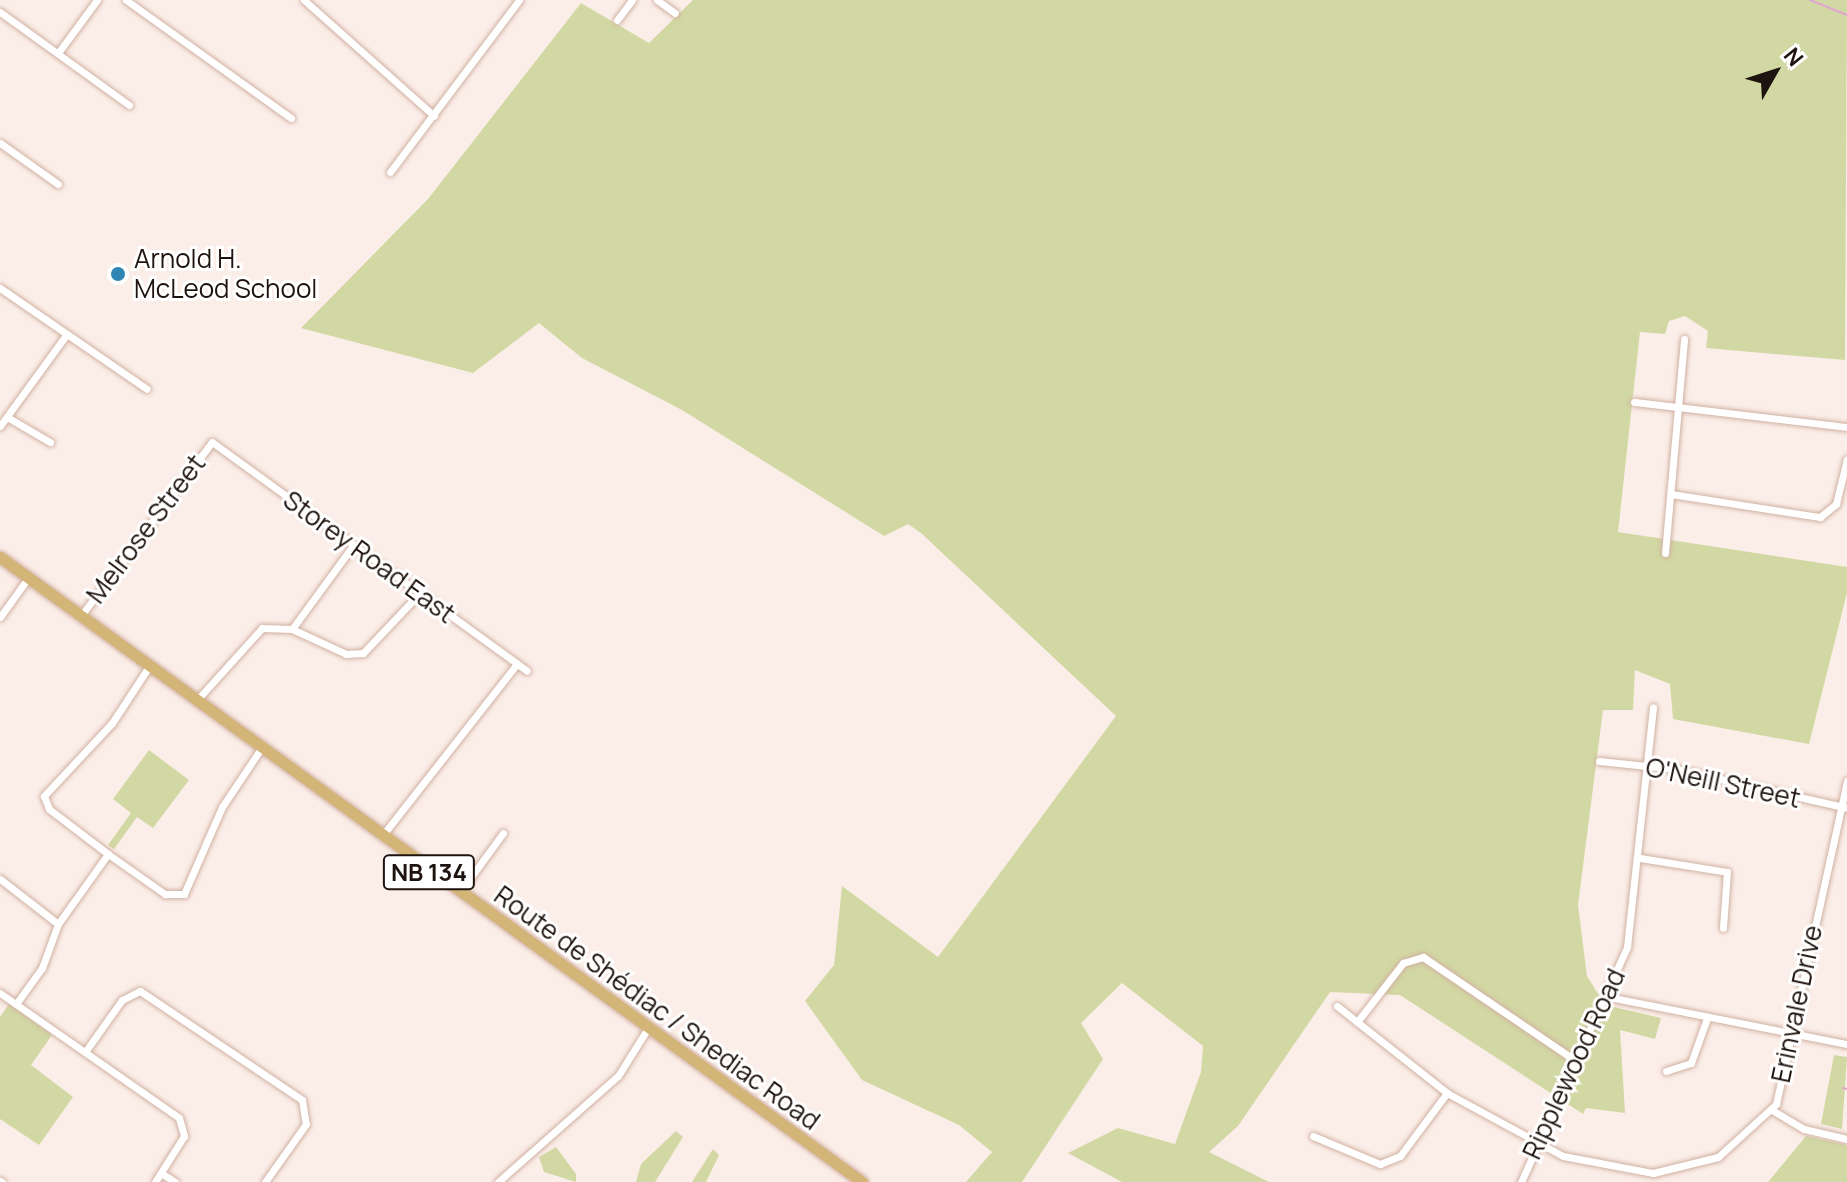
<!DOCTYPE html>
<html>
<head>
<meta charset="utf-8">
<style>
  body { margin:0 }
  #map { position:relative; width:1847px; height:1182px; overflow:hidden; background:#fbeee8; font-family:Manrope,sans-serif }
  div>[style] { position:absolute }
  .green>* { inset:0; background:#d2d8a3 }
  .stream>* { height:2px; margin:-1px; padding:0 1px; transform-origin:1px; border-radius:1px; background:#e0a6cf }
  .roads { filter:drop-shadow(0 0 2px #d1b1a3) drop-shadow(0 0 2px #d1b1a3) }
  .street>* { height:7px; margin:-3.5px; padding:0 3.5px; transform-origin:3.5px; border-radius:3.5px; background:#fff }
  .primary>* { height:11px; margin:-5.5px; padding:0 5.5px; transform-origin:5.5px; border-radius:5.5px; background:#d3b577 }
  .dots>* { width:22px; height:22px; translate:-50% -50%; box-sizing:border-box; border:4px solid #fff; border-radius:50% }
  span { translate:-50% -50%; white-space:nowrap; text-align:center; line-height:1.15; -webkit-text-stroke:6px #fff; paint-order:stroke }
  .shield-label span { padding:2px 6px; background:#fff; border:2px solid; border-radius:6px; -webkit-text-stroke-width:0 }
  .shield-label { font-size:24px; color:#1e130e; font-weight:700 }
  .poi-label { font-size:26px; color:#1e130e }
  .left { translate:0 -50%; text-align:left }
  .street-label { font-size:26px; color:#1e130e }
  .north { position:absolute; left:1735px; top:32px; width:80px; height:80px; -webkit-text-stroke:6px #fff; paint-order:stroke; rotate:51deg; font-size:22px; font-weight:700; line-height:32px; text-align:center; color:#1e130e }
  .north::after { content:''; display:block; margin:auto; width:28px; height:36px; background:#1e130e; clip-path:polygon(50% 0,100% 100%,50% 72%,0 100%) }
</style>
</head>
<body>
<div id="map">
  <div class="green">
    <i style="clip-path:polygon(693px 0,1847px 0,1845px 360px,1706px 348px,1708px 331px,1685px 316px,1669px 321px,1665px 334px,1640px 332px,1618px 532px,1847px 567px,1847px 593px,1809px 744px,1673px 719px,1670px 684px,1635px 670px,1633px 710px,1603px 710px,1578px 905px,1587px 976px,1605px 1005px,1661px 1018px,1655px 1039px,1620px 1030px,1625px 1113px,1586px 1108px,1583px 1114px,1400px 995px,1330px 992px,1238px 1126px,1209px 1152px,1269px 1182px,1122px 1182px,1068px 1153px,1118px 1128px,1175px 1144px,1201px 1072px,1203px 1046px,1122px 983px,1081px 1023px,1103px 1059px,1022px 1182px,966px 1182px,992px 1152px,959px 1125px,862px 1080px,805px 1001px,834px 965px,842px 886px,938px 957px,1116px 716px,921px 533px,908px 524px,884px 536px,682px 410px,582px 358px,539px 323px,473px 373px,301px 328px,428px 199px,581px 3px,649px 43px)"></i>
    <i style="clip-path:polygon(149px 750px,189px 780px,153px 828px,137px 817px,114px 849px,108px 845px,131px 813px,113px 799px)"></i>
    <i style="clip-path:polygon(9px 1004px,52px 1035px,31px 1065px,73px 1097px,39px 1145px,0 1119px,0 1017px)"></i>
    <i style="clip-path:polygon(1834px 1055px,1847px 1057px,1842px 1129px,1821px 1124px)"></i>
    <i style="clip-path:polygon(676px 1131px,683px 1137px,655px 1182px,636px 1182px,641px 1164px)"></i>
    <i style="clip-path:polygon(1806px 1136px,1847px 1145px,1847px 1182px,1768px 1182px)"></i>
    <i style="clip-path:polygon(556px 1147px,576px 1174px,576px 1182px,544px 1172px,539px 1157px)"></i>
    <i style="clip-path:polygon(713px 1149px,719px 1155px,706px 1182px,692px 1182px)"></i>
  </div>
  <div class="stream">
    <i style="left:1810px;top:0;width:40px;rotate:22deg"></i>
    <i style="left:1843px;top:1088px;width:4px;rotate:14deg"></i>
  </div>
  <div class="roads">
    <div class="street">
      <i style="left:126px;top:0;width:203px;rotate:35.6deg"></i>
      <i style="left:304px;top:0;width:174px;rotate:41.7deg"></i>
      <i style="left:657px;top:0;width:22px;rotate:36deg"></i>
      <i style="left:0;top:12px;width:159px;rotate:35.8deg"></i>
      <i style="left:617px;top:20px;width:25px;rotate:-53deg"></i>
      <i style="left:58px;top:53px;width:66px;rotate:-53.7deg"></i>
      <i style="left:0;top:143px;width:71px;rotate:35.3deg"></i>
      <i style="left:390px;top:172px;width:215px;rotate:-53.1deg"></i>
      <i style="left:0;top:288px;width:178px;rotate:34.5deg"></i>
      <i style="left:1634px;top:402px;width:214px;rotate:6.7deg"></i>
      <i style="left:7px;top:417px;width:50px;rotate:30.2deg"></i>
      <i style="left:0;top:426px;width:112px;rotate:-54deg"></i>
      <i style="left:1671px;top:494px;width:151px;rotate:8.8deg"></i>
      <i style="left:1820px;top:517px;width:21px;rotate:-39deg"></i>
      <i style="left:1836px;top:504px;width:46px;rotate:-76.3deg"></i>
      <i style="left:1665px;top:553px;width:215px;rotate:-84.9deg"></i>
      <i style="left:0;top:617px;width:48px;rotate:-54.3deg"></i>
      <i style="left:80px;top:617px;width:219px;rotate:-53deg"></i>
      <i style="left:212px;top:442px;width:389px;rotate:36deg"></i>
      <i style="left:292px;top:629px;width:102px;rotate:-53.8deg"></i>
      <i style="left:148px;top:668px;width:66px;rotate:123.2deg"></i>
      <i style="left:112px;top:723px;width:100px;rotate:133deg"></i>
      <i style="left:44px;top:796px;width:14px;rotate:69deg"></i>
      <i style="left:49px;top:809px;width:74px;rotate:37.3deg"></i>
      <i style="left:108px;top:854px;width:70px;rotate:35.1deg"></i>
      <i style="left:165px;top:894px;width:19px"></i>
      <i style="left:184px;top:894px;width:95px;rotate:-66.4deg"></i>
      <i style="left:222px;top:807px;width:69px;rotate:-56.3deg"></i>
      <i style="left:197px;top:700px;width:97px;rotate:-47.9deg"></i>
      <i style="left:262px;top:628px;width:30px;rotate:2deg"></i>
      <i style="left:292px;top:629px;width:60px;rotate:24.8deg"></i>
      <i style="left:346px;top:654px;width:17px;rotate:-3deg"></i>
      <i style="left:363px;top:653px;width:81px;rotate:-46.5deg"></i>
      <i style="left:1599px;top:761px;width:77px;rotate:5.9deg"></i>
      <i style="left:1676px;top:769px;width:175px;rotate:12.8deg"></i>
      <i style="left:382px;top:836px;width:219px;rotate:-51.9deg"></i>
      <i style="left:1640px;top:858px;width:88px;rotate:9.1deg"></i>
      <i style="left:1727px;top:872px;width:56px;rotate:94.1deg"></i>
      <i style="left:0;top:879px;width:73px;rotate:37.8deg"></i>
      <i style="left:460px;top:892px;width:73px;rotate:-53.9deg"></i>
      <i style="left:0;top:993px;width:218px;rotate:34.9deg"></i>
      <i style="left:179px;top:1118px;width:19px;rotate:74deg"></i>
      <i style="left:184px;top:1136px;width:54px;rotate:122.2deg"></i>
      <i style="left:1609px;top:997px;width:243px;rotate:11.2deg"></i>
      <i style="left:16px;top:1004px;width:44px;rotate:-54.2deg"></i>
      <i style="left:42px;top:968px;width:47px;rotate:-70deg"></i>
      <i style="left:58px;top:924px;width:86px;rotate:-54.5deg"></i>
      <i style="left:1337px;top:1006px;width:140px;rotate:38.3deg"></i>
      <i style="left:1447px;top:1093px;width:132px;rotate:28.5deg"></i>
      <i style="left:1563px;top:1156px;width:92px;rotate:10.7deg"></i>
      <i style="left:1653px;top:1173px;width:67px;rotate:-13.8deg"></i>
      <i style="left:1718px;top:1157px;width:79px;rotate:-42.4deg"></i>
      <i style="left:1776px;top:1104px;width:331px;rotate:-77.6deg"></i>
      <i style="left:1357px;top:1022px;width:75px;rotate:-52.1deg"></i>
      <i style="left:1403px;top:963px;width:21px;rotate:-17deg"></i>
      <i style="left:1423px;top:957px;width:185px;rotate:34.2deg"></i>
      <i style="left:85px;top:1052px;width:64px;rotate:-54.6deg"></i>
      <i style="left:122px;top:1000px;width:20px;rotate:-27deg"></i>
      <i style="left:140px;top:991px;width:195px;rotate:33.9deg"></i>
      <i style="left:302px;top:1100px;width:24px;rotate:81deg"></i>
      <i style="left:306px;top:1124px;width:71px;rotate:125.3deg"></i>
      <i style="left:1666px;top:1071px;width:26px;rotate:-18deg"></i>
      <i style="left:1691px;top:1063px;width:48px;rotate:-70.4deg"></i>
      <i style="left:1772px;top:1110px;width:37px;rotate:31deg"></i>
      <i style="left:1804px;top:1129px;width:44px;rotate:13.1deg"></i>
      <i style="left:1313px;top:1136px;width:73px;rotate:22.7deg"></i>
      <i style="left:1380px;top:1164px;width:22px;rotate:-22deg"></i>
      <i style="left:1400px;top:1156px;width:79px;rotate:-53.3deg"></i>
      <i style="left:161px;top:1173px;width:17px;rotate:33deg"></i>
      <i style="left:0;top:1181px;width:2px;rotate:27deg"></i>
      <i style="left:498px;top:1182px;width:160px;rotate:-41.5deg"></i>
      <i style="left:618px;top:1076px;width:57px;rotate:-58deg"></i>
      <i style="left:1521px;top:1182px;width:258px;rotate:-65.7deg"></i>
      <i style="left:1627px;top:947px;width:241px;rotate:-83.8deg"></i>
    </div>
    <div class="primary">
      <i style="left:0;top:557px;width:1065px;rotate:35.94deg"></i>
    </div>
  </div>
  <div class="dots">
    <i style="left:118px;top:274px;background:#2f86b4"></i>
  </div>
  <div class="shield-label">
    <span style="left:429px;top:872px">NB 134</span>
  </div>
  <div class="poi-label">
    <span class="left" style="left:134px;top:274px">Arnold H.<br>McLeod School</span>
  </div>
  <div class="street-label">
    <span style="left:146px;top:529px;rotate:-53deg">Melrose Street</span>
    <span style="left:369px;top:557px;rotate:36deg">Storey Road East</span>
    <span style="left:1723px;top:783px;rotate:12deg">O'Neill Street</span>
    <span style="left:1797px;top:1004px;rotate:-78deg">Erinvale Drive</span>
    <span style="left:657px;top:1008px;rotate:36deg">Route de Shédiac / Shediac Road</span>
    <span style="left:1574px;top:1064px;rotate:-65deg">Ripplewood Road</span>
  </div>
  <div class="north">N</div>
</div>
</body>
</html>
